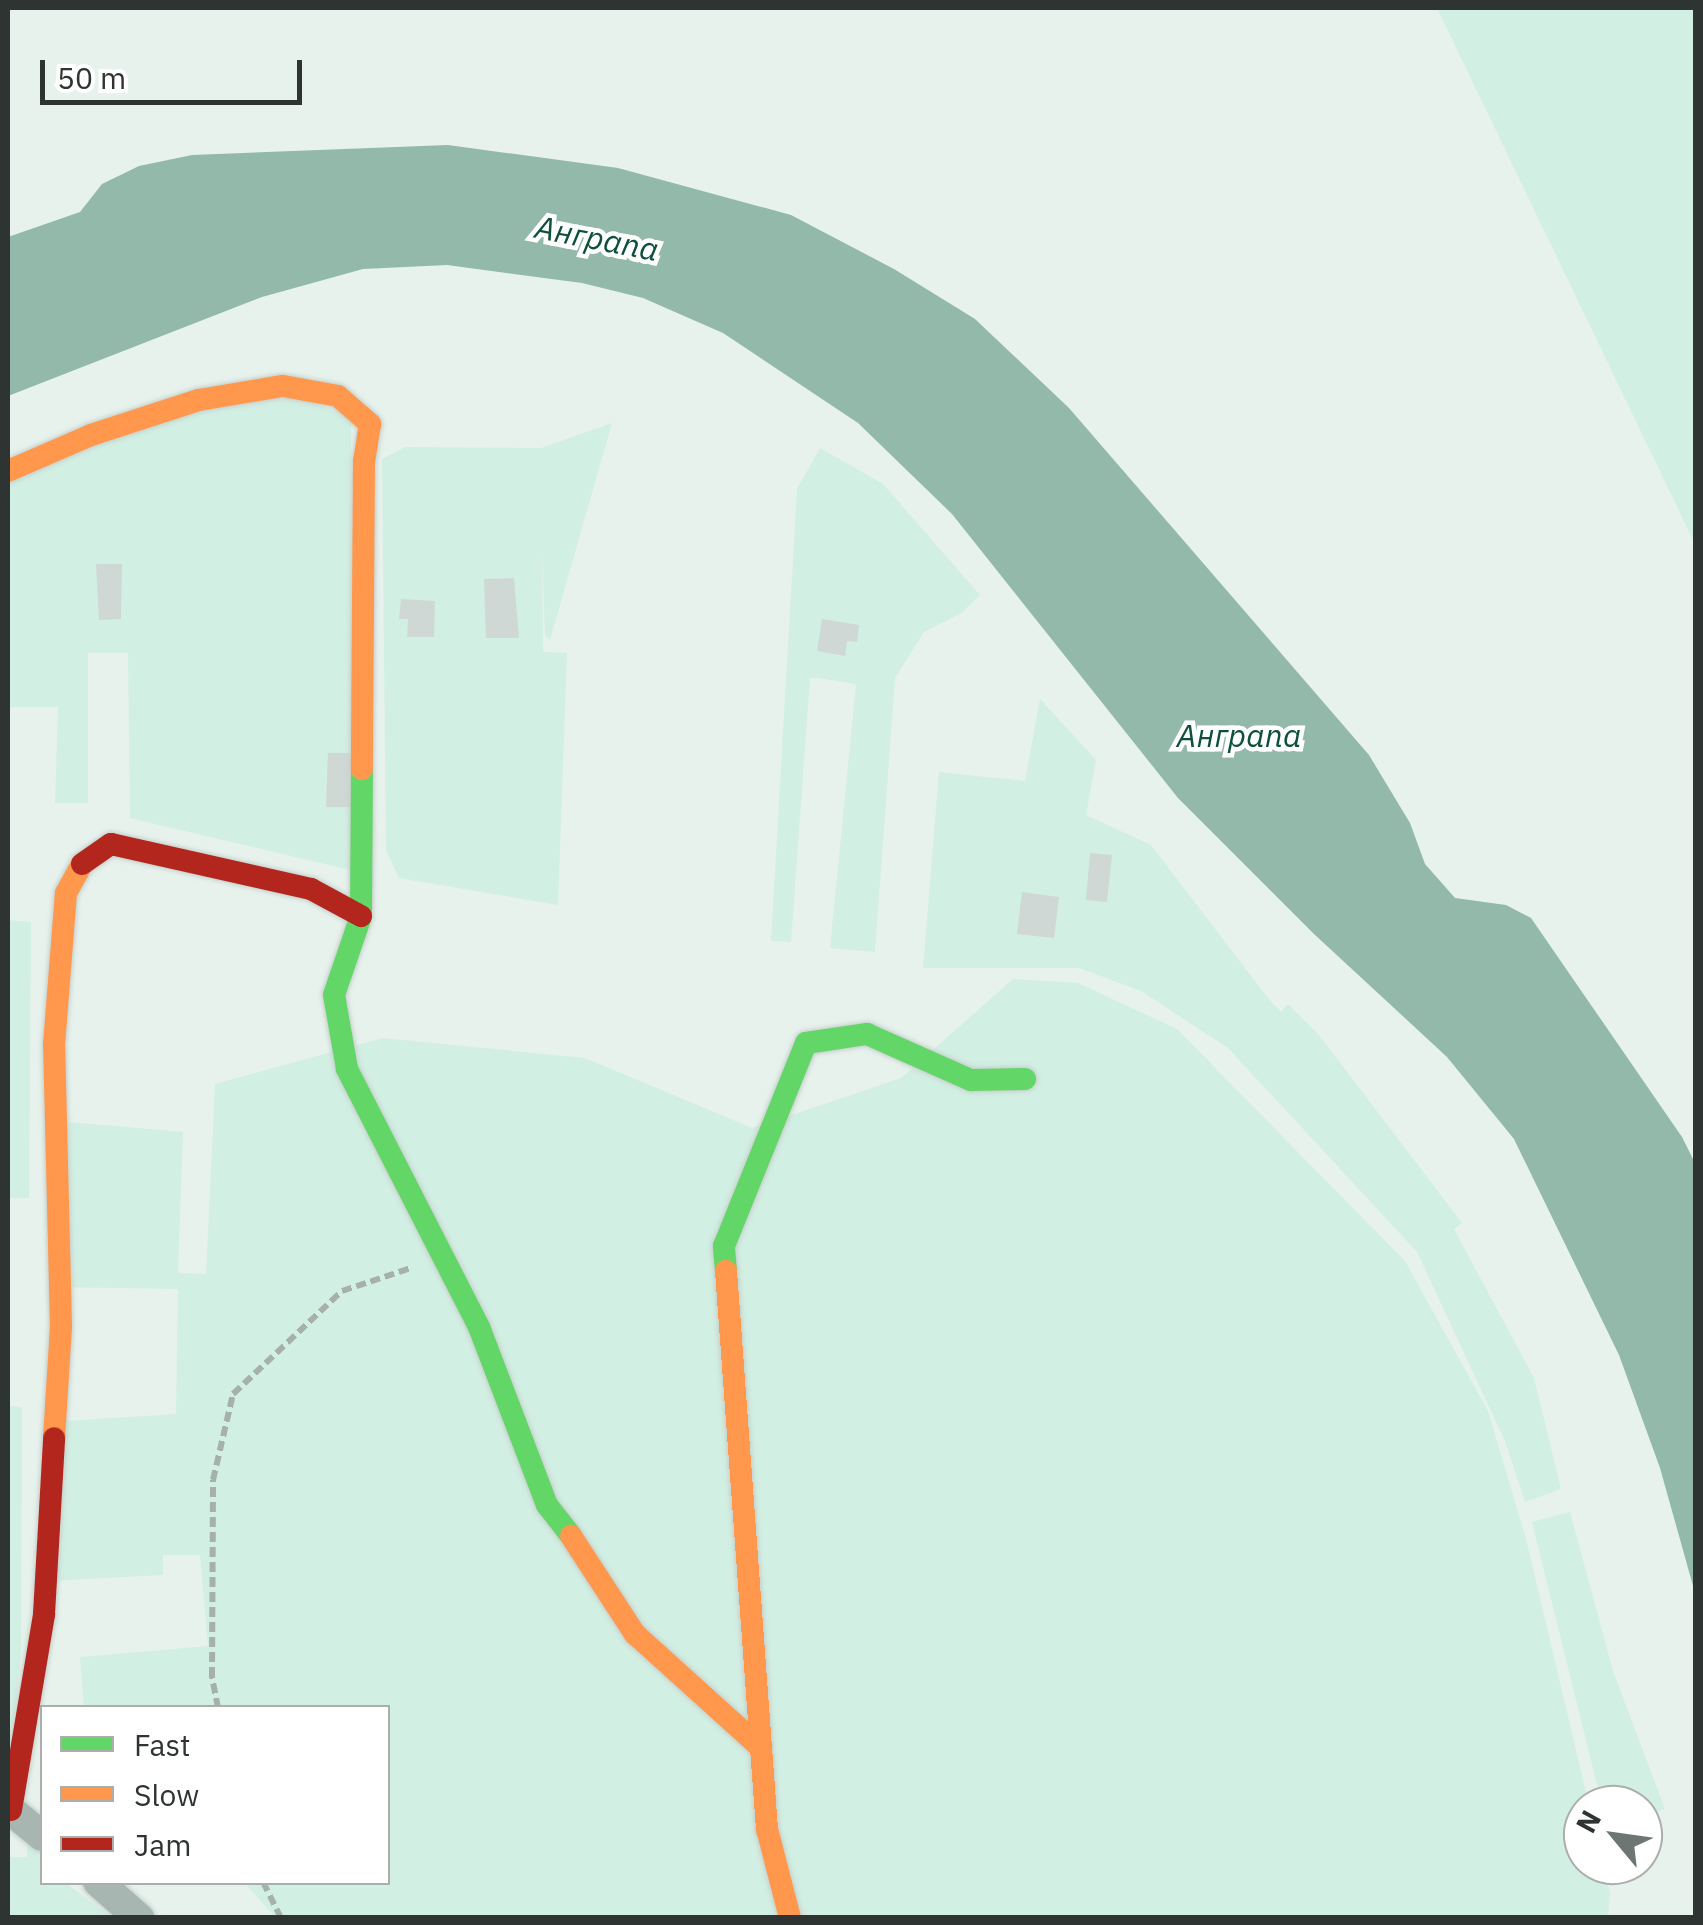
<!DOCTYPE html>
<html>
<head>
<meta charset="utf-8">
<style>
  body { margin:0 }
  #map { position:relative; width:1703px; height:1925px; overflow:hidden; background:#e7f2ed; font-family:"IBM Plex Sans",sans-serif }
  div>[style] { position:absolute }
  .green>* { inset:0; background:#d2efe3 }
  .water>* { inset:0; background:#93b9aa }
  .building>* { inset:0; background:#cfd8d4 }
  .path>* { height:6px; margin-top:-3px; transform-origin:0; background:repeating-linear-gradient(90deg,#a6b1ac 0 10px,transparent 0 15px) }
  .roads { filter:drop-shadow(0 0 2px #c6cfcb) drop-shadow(0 0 2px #c6cfcb) }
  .street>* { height:30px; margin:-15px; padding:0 15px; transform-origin:15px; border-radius:15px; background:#a7b6b0 }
  .fast>* { height:22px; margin:-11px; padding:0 11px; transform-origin:11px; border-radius:11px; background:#63d668 }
  .slow>* { height:22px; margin:-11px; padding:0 11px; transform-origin:11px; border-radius:11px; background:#ff974d }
  .jam>* { height:22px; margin:-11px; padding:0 11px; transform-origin:11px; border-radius:11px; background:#b3261e }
  span { translate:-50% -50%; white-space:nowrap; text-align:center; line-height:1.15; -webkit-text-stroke:9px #fff; paint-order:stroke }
  .water-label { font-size:32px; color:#0d503c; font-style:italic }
  .frame { position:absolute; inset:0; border:10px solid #2d3431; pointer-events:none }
  .legend { position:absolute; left:40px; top:1705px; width:350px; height:180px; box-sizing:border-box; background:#fff; border:2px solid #abaead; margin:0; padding:12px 18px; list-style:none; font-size:30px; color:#2d3431 }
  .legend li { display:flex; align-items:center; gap:20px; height:50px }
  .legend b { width:50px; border:2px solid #abaead }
  .north { position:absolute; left:1563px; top:1785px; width:100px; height:100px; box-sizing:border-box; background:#fff; border:2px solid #abaead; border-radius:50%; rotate:299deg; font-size:28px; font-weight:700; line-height:40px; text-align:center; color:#2d3431 }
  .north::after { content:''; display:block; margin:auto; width:35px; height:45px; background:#6e7673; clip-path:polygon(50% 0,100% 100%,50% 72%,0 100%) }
  .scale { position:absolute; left:40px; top:60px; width:262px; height:45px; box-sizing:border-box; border:5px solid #2d3431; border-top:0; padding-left:12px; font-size:30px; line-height:35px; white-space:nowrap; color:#2d3431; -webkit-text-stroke:8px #fff; paint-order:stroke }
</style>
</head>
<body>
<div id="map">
  <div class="green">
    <i style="clip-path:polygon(1437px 8px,1695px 8px,1695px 544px)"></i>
    <i style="clip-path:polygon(243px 380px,351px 416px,355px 871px,130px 818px,128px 653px,88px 653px,88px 803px,55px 803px,58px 707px,8px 707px,8px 460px)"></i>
    <i style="clip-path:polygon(612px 423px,550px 640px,545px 635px,542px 553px,543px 652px,567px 653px,558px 905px,399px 878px,386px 850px,382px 459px,405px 447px,541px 448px)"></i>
    <i style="clip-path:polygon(820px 448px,883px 484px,980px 595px,961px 613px,924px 632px,895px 678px,875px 952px,830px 948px,856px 684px,818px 678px,810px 678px,791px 942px,771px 941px,797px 489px)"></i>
    <i style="clip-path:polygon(1040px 699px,1096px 760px,1086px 815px,1151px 845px,1271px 1002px,1281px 1012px,1288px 1004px,1319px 1035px,1462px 1223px,1454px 1229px,1534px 1378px,1561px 1489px,1525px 1502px,1505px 1441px,1417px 1252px,1228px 1048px,1141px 991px,1079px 968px,923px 968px,939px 772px,1025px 781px)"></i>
    <i style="clip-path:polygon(8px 920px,31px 922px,29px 1198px,8px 1198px)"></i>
    <i style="clip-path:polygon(1013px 979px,1078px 983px,1177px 1029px,1405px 1261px,1488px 1411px,1526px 1539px,1589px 1805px,1583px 1805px,1583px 1865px,1603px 1865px,1610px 1893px,1608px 1917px,275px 1917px,245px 1883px,388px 1882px,388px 1708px,84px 1707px,80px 1657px,208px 1646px,200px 1555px,163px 1555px,163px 1575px,51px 1581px,50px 1422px,176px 1414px,178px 1289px,54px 1287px,57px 1121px,183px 1132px,178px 1273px,206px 1274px,215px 1084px,383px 1038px,585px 1058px,752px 1128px,901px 1078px)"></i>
    <i style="clip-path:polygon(8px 1406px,22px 1407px,21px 1652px,8px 1782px)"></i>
    <i style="clip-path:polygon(1570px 1512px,1613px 1671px,1665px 1809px,1643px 1815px,1643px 1805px,1602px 1805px,1532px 1522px)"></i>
    <i style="clip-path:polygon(28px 1832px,42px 1846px,42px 1882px,66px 1883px,111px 1917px,8px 1918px,8px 1857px,27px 1857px)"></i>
  </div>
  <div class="water">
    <i style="clip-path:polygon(448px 145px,618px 168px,791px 215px,894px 269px,975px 319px,1069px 408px,1369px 755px,1410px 823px,1425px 864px,1455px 898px,1506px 905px,1531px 918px,1682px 1137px,1695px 1163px,1695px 1593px,1660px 1468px,1619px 1355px,1514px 1139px,1447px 1057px,1314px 934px,1178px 798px,952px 514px,858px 423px,723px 333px,643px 298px,582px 283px,447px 265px,363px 269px,262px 297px,8px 396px,8px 237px,80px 212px,102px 184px,139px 166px,192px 155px)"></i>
  </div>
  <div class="building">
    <i style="clip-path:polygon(96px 564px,122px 564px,121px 619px,99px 620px)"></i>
    <i style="clip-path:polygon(514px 578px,519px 638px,486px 638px,484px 579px)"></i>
    <i style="clip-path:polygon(401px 599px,435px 601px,434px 637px,407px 637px,408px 619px,399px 619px)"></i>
    <i style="clip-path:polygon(822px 619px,859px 625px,857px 642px,847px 641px,845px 656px,817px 651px)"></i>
    <i style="clip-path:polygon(328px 753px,355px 753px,354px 807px,326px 807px)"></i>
    <i style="clip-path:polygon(1090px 853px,1112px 855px,1107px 902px,1086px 900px)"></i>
    <i style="clip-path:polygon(1022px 892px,1059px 897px,1054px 938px,1017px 934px)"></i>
  </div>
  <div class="path">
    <i style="left:218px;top:1708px;width:32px;rotate:-101deg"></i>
    <i style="left:212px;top:1677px;width:197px;rotate:-89.7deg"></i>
    <i style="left:213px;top:1480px;width:88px;rotate:-76.9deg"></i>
    <i style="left:233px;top:1394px;width:150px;rotate:-43.4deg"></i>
    <i style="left:342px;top:1291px;width:73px;rotate:-18.4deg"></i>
    <i style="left:263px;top:1882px;width:40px;rotate:63.4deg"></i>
  </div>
  <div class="roads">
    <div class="street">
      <i style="left:8px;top:1808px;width:44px;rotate:39.5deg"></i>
      <i style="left:98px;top:1882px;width:55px;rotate:41.3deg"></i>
    </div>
    <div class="fast">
      <i style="left:362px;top:769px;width:147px;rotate:90.4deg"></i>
      <i style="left:361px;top:916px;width:83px;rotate:108.9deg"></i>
      <i style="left:334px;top:995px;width:75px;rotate:80deg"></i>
      <i style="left:347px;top:1069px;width:290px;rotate:62.9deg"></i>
      <i style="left:479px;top:1327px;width:191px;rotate:69.1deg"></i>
      <i style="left:547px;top:1505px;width:39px;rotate:52deg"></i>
      <i style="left:726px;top:1271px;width:25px;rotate:-95deg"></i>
      <i style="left:724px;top:1246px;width:219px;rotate:-68deg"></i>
      <i style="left:806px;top:1043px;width:62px;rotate:-8.4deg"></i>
      <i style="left:867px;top:1034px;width:114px;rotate:23.9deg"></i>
      <i style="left:971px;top:1080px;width:54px;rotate:-1.1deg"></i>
    </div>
    <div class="slow">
      <i style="left:8px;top:471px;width:90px;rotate:-23.4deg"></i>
      <i style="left:91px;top:435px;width:114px;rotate:-18deg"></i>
      <i style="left:199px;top:400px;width:85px;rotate:-9.5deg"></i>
      <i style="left:283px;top:386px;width:56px;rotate:10.3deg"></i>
      <i style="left:338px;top:396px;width:43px;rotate:41.2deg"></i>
      <i style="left:370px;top:424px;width:37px;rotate:99deg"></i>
      <i style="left:364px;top:461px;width:308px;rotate:90.4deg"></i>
      <i style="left:726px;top:1271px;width:560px;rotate:85.8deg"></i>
      <i style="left:767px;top:1829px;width:92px;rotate:75.5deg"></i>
      <i style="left:54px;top:1438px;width:111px;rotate:-86.4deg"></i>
      <i style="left:61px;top:1327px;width:282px;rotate:-91.4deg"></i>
      <i style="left:54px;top:1045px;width:152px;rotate:-85.5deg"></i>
      <i style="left:66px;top:893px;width:33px;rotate:-61deg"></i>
      <i style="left:571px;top:1536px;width:117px;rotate:56.9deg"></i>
      <i style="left:635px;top:1634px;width:170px;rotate:42.1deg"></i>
    </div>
    <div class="jam">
      <i style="left:82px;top:864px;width:35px;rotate:-35deg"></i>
      <i style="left:111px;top:844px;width:205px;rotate:12.7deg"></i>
      <i style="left:311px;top:889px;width:57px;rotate:28.4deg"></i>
      <i style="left:11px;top:1810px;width:199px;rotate:-80.4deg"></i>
      <i style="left:44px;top:1614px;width:176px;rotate:-86.7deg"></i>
    </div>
  </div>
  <div class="water-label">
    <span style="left:597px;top:238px;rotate:11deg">Анграпа</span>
    <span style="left:1239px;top:735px">Анграпа</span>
  </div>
  <div class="frame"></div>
  <ul class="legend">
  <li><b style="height:12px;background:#63d668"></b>Fast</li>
  <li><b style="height:12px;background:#ff974d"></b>Slow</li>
  <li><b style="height:12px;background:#b3261e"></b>Jam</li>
  </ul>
  <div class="north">N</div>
  <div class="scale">50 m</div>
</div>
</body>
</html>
